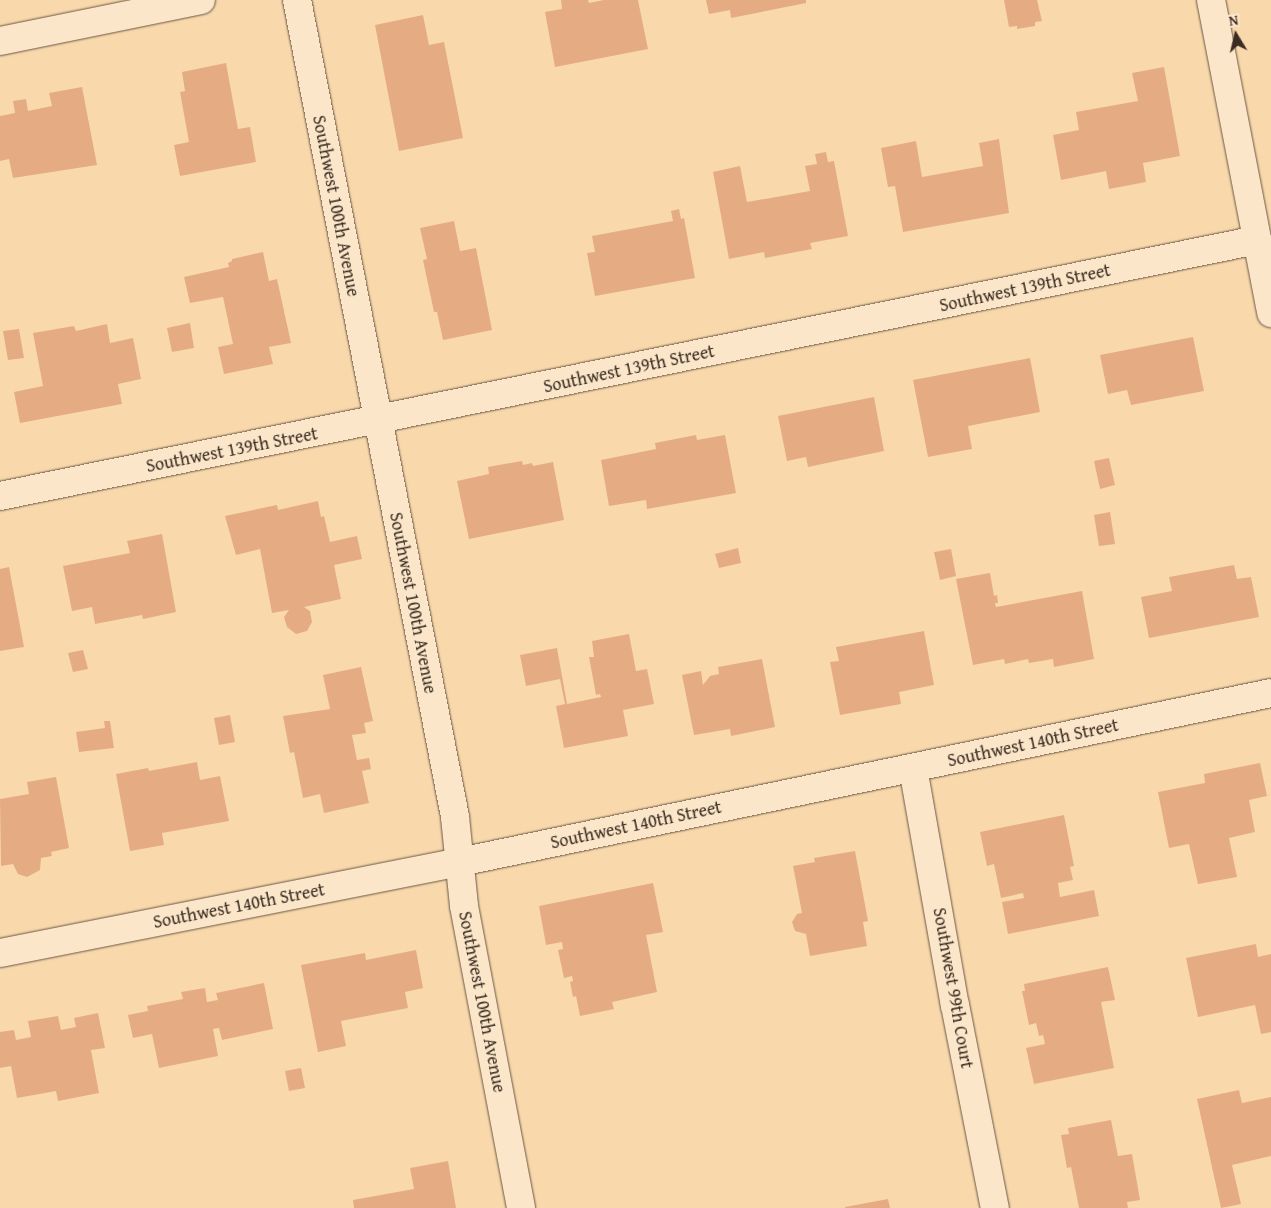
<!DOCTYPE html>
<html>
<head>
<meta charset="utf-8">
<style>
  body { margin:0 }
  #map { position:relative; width:1271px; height:1208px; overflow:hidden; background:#f9d9ac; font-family:"Gentium Book Plus",serif }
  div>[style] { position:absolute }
  .building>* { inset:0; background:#e5ac84 }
  .roads { filter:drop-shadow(0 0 1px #6a5845) drop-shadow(0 0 1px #6a5845) }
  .minor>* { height:28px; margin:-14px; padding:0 14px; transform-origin:14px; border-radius:14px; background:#fbe6c9 }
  span { translate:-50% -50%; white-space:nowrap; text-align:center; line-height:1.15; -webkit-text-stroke:4.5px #fbe6c9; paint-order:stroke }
  .street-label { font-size:18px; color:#3b2d23 }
  .north { position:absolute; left:1211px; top:10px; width:50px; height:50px; -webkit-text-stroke:4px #fbe6c9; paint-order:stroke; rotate:351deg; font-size:14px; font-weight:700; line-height:20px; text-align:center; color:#3b2d23 }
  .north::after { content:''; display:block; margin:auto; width:18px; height:22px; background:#3b2d23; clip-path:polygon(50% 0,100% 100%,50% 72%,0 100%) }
</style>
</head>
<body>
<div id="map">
  <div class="building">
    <i style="clip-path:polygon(561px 0,588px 0,589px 3px,604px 0,638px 0,648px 49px,555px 67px,545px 12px,562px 9px)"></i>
    <i style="clip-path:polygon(706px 0,806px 0,806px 3px,731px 18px,730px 10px,709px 14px)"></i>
    <i style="clip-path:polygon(1004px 0,1037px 0,1042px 21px,1035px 22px,1035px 26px,1017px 29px,1017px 26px,1009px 27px)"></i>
    <i style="clip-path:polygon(423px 15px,429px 45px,444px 42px,463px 138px,399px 151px,375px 25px)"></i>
    <i style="clip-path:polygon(226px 63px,238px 129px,250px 127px,256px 162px,180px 176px,174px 145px,189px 142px,180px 92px,185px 91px,182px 72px)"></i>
    <i style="clip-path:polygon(1164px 67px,1180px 156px,1143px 163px,1146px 182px,1109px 189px,1106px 171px,1061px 180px,1053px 135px,1079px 130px,1076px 112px,1138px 101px,1132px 73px)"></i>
    <i style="clip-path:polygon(82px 87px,97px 165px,13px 178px,9px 159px,0 161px,0 116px,15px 113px,13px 101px,26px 99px,28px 111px,52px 106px,49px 93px)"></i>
    <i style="clip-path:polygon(999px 139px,1009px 213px,903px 232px,895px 186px,888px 187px,881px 148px,916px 141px,922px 177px,983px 166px,979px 143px)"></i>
    <i style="clip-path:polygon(826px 152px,828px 162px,834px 161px,848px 236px,810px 243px,812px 249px,765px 258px,764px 252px,729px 259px,713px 172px,740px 166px,747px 202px,810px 191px,805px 166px,817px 164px,815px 154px)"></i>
    <i style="clip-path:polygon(679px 209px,681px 219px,684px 218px,695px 278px,595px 296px,587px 253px,595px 252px,592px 236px,673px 221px,671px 211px)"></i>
    <i style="clip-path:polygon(454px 221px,460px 251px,476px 248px,492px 330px,443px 340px,437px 312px,434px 312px,423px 260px,427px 259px,420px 228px)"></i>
    <i style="clip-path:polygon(263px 252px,269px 281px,277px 279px,291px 343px,269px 347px,273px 364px,224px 374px,218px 347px,233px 344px,223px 297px,190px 303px,184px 277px,229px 267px,228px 263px,232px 261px,232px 259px)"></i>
    <i style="clip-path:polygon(190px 323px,194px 348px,172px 352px,167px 328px)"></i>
    <i style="clip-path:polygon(107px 324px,110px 343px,133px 338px,141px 379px,118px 384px,122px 404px,20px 423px,14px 392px,43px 386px,33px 333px,74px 326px,76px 331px)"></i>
    <i style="clip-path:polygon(19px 329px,24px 358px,8px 360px,3px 331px)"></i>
    <i style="clip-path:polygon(1193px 337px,1204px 391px,1131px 405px,1127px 390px,1108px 394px,1100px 355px)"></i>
    <i style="clip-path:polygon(1030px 358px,1040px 412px,968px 426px,972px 449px,928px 457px,913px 380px)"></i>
    <i style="clip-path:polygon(874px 397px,884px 451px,808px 467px,806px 457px,787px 461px,778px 416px)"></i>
    <i style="clip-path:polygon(696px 435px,697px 440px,725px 435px,736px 493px,647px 509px,646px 500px,609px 506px,601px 460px,656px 449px,655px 443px)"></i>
    <i style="clip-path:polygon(1109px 458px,1115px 485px,1100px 489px,1094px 461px)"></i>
    <i style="clip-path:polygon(522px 461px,523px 465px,532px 463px,533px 466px,553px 462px,564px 520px,469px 539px,457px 481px,489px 474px,488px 467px)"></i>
    <i style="clip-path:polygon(318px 501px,321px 517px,324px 516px,330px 542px,357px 536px,362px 559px,334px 565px,341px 599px,304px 607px,310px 611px,312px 622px,307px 631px,296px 634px,287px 627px,284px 617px,289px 610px,272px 613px,260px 549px,236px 555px,225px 516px,277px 505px,278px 510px)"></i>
    <i style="clip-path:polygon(1110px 512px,1115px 544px,1099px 546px,1094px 515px)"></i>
    <i style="clip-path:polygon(162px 534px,176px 612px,143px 619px,142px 615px,95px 624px,92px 607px,72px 611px,63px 566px,130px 553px,127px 541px)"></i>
    <i style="clip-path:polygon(738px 548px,741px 563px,719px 568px,715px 554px)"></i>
    <i style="clip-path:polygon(951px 549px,956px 576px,940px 580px,934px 552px)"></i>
    <i style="clip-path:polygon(1234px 565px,1237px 579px,1251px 577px,1259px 617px,1149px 638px,1141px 597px,1172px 591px,1169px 577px)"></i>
    <i style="clip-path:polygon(9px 567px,24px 647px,0 651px,0 569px)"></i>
    <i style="clip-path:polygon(990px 573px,994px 596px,997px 595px,998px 603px,995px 603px,996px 607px,1082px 591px,1094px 659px,1054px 667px,1053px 659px,1029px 663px,1028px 659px,1005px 664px,1004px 659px,973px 665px,956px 579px)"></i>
    <i style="clip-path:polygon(924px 631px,934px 685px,899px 692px,901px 704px,840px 715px,830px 662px,839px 661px,836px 647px)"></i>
    <i style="clip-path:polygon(629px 634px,636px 671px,647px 669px,654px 704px,623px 710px,628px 736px,564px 748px,556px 706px,565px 704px,560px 679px,526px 686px,520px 655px,557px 648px,567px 704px,601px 697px,600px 694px,596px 695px,589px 657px,594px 657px,592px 641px)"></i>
    <i style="clip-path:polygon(83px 650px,88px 669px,73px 672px,68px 653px)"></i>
    <i style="clip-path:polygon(762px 659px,775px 727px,731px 736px,730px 729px,694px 735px,682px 675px,701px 671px,703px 685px,710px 676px,719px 674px,718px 667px)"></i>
    <i style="clip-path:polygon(361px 667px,373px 721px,364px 723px,366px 733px,352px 735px,357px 760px,369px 758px,371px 769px,362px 771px,369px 803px,324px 813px,320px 794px,303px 798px,294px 752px,290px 753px,283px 716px,330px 709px,323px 675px)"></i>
    <i style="clip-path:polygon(230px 715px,235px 742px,219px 745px,214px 718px)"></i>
    <i style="clip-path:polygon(104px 721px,110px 721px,114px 748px,79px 752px,76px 732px,105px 728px)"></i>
    <i style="clip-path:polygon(197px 762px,200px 780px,220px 776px,229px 821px,162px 833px,164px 845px,130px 851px,116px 774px,148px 768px,149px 771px)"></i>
    <i style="clip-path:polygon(1260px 763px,1267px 796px,1249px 800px,1255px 832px,1229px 838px,1237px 877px,1198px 884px,1189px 844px,1169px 848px,1158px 792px,1205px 783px,1204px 774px)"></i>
    <i style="clip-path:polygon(56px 777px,69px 848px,51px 852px,52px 856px,41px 858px,40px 870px,27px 877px,18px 874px,13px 864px,1px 866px,0 799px,29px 794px,27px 782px)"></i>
    <i style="clip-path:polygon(1064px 815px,1074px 866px,1070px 867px,1073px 880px,1058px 883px,1060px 897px,1094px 890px,1099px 916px,1008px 934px,1002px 902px,1024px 898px,1023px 893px,1001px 898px,994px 864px,987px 866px,980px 832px)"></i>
    <i style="clip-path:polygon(855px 851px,868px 921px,863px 922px,867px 946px,810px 956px,806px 934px,795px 931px,792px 922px,797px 914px,802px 913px,793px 866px,815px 862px,814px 858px)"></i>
    <i style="clip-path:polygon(653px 883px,663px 932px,646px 935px,657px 992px,612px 1002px,614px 1009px,580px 1016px,576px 996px,573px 997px,570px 982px,573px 981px,572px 976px,564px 978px,558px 950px,563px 949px,562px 942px,546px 945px,539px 906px)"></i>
    <i style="clip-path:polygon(1256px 944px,1258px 957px,1271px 954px,1271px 1032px,1261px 1034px,1255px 1005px,1198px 1017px,1186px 958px)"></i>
    <i style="clip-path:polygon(416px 950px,423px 988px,405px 992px,408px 1008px,341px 1021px,346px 1046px,318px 1052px,301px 965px,365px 953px,366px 960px)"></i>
    <i style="clip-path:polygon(1108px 967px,1115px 1000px,1101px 1002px,1114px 1068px,1034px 1084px,1026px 1048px,1045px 1044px,1043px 1035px,1039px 1036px,1036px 1023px,1029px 1025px,1022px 991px,1025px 991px,1024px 984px)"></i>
    <i style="clip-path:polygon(264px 983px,273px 1029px,222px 1040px,219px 1028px,213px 1029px,218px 1056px,159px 1068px,152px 1034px,133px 1038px,128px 1015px,148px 1011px,147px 1006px,183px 999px,181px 992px,205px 988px,207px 1002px,218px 1000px,216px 993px)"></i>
    <i style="clip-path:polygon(98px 1013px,105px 1048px,91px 1050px,99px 1093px,58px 1101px,56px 1091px,17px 1098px,11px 1066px,0 1068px,0 1032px,14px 1030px,16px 1040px,31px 1037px,28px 1021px,58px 1016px,61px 1030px,76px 1027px,74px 1018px)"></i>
    <i style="clip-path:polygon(301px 1068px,305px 1088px,289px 1091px,285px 1071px)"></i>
    <i style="clip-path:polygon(1239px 1090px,1242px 1103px,1271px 1097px,1271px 1156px,1232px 1165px,1241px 1204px,1221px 1208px,1197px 1099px)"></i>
    <i style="clip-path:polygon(1111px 1120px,1118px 1156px,1132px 1154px,1140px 1200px,1127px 1202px,1128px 1208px,1079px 1208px,1071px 1167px,1067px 1168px,1061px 1135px,1069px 1134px,1068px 1128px)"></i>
    <i style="clip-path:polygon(448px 1161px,456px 1208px,354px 1208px,353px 1200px,414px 1189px,410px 1168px)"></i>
    <i style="clip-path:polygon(888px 1199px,890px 1208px,845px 1208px,845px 1207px)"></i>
  </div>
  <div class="roads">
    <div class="minor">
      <i style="left:297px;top:0;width:832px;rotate:79.05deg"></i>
      <i style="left:455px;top:817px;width:89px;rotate:84.2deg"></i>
      <i style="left:464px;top:906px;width:307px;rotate:79.3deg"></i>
      <i style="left:1211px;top:0;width:319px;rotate:79.1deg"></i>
      <i style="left:0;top:41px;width:205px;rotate:-11.5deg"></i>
      <i style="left:0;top:496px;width:1283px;rotate:-11.51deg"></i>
      <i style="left:913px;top:768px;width:241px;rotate:80deg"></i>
      <i style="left:955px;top:1005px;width:207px;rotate:78.9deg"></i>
      <i style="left:0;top:953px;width:469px;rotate:-11.2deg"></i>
      <i style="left:460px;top:862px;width:828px;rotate:-11.77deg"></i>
    </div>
  </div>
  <div class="street-label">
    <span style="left:336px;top:206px;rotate:79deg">Southwest 100th Avenue</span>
    <span style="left:1025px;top:288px;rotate:-12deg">Southwest 139th Street</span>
    <span style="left:629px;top:369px;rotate:-12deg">Southwest 139th Street</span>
    <span style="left:232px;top:450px;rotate:-11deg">Southwest 139th Street</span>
    <span style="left:413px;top:603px;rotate:79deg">Southwest 100th Avenue</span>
    <span style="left:1033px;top:743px;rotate:-12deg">Southwest 140th Street</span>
    <span style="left:636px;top:825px;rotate:-12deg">Southwest 140th Street</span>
    <span style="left:239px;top:906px;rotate:-11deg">Southwest 140th Street</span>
    <span style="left:953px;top:988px;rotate:80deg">Southwest 99th Court</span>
    <span style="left:482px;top:1002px;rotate:79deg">Southwest 100th Avenue</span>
  </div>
  <div class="north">N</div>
</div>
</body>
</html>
